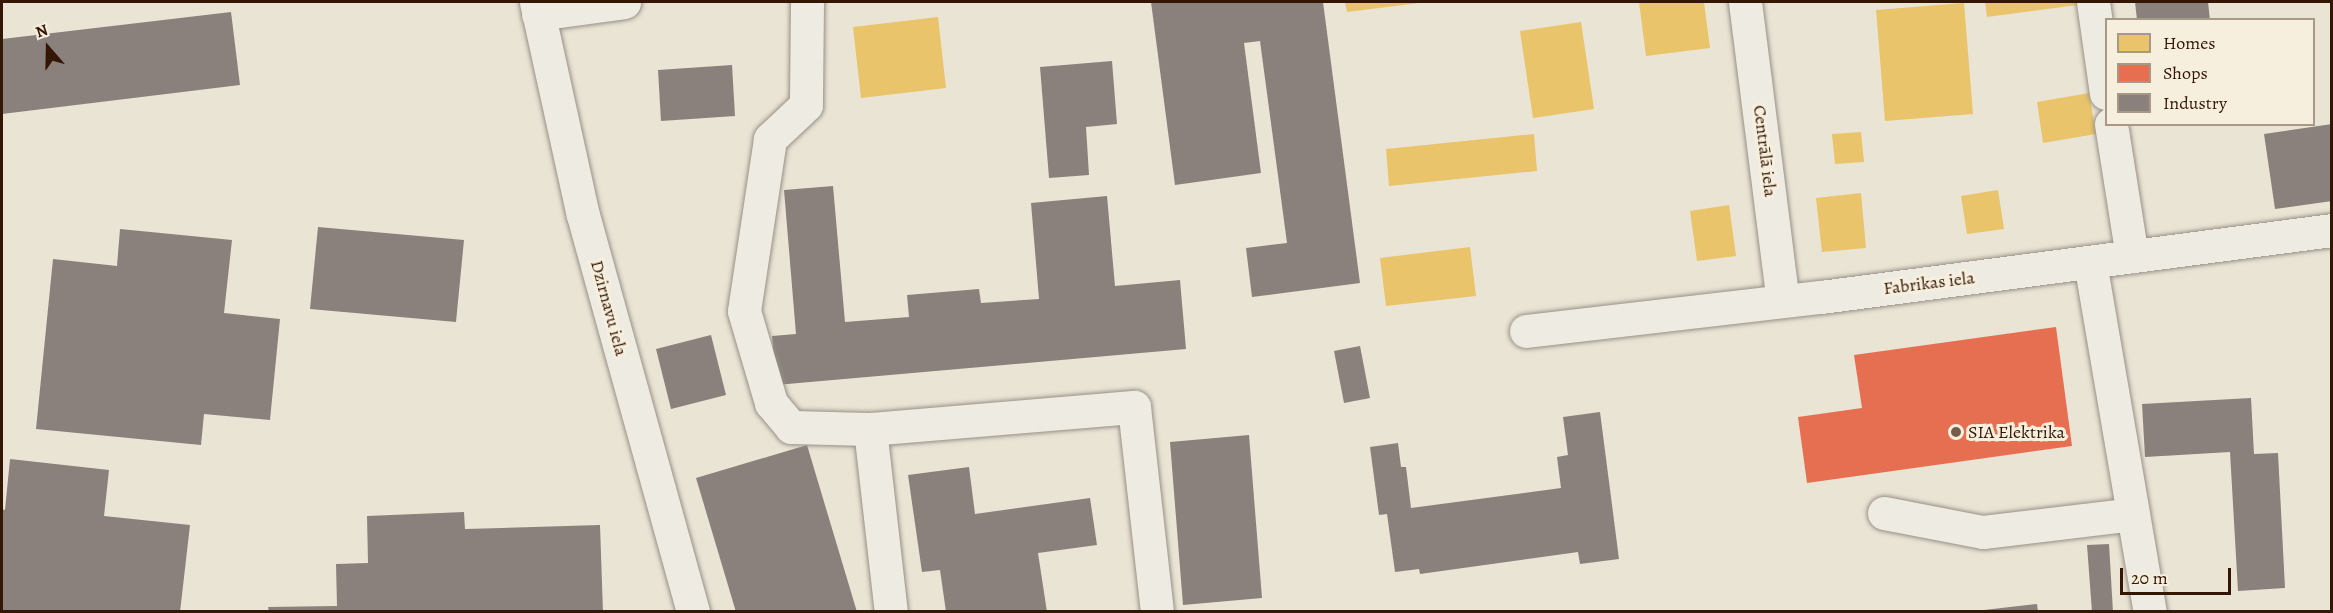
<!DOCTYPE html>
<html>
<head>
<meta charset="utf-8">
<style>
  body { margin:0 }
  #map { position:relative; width:2333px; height:613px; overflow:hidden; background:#eae4d5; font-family:Alegreya,serif }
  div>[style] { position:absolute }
  .homes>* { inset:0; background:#e9c46a }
  .shops>* { inset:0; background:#e76f51 }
  .industry>* { inset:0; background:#8a817c }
  .roads { filter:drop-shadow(0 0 2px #989086) drop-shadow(0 0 2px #989086) }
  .minor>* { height:33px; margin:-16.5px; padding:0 16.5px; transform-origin:16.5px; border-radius:16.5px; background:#eeebe3 }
  .dots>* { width:16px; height:16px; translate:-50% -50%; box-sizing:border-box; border:3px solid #f7efde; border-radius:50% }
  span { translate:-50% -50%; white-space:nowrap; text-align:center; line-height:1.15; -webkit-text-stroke:6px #f7efde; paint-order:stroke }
  .street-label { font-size:18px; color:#331603 }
  .poi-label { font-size:18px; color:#331603 }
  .left { translate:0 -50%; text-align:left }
  .frame { position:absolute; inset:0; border:3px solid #331603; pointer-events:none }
  .legend { position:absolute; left:2105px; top:18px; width:210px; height:108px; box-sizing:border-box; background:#f7efde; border:2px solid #a99886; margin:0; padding:8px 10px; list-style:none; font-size:18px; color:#331603 }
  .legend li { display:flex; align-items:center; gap:12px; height:30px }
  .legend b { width:30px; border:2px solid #a99886 }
  .north { position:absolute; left:18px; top:18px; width:60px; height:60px; -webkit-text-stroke:4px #f7efde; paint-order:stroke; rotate:340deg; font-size:16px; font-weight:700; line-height:24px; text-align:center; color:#331603 }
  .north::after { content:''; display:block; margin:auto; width:21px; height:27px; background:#331603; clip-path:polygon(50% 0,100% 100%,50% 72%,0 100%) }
  .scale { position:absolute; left:2120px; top:568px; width:111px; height:27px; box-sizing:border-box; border:3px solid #331603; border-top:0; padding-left:8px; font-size:18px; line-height:21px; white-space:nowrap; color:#331603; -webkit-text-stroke:4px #f7efde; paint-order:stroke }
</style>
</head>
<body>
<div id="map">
  <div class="homes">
    <i style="clip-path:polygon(1345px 2px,1419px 2px,1419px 3px,1347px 12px)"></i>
    <i style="clip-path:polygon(1639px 2px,1704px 2px,1710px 48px,1646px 56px)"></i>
    <i style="clip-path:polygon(1985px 2px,2077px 2px,2078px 5px,1987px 17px)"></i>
    <i style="clip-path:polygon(1964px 3px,1973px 114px,1885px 121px,1876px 10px)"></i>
    <i style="clip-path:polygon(938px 17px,946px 88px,861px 98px,853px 27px)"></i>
    <i style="clip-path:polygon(1581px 22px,1594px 109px,1533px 118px,1520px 31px)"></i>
    <i style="clip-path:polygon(2089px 93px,2096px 134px,2043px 143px,2037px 102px)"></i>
    <i style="clip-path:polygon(1861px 132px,1864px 162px,1835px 164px,1832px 134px)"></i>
    <i style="clip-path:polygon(1534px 134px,1537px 171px,1389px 186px,1386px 149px)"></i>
    <i style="clip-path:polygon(1998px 190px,2004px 229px,1967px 234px,1961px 196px)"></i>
    <i style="clip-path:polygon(1861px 193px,1866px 248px,1822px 252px,1816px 198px)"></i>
    <i style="clip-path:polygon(1729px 205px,1736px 256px,1697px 261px,1690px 211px)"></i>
    <i style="clip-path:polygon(1470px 247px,1476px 296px,1386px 306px,1380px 258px)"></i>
  </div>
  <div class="shops">
    <i style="clip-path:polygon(2056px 327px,2072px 446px,1807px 483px,1798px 417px,1862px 408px,1854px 355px)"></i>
  </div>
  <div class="industry">
    <i style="clip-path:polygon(1151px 2px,1323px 2px,1360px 283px,1252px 297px,1246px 248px,1287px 243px,1260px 41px,1244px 43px,1261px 173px,1175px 185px)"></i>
    <i style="clip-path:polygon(2135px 2px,2208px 2px,2210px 20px,2137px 20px)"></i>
    <i style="clip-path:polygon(231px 12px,240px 85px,2px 114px,2px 39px)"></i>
    <i style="clip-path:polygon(1112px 61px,1117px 124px,1086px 127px,1089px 175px,1049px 178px,1040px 67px)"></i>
    <i style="clip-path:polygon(732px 65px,735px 116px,661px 121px,658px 70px)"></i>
    <i style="clip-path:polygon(2332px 124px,2332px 201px,2275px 209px,2264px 134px)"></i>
    <i style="clip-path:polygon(833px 186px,845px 322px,909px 317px,907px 295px,979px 289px,981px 303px,1039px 299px,1031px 203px,1107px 196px,1115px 286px,1180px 280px,1186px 349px,776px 385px,772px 336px,796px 334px,784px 190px)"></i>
    <i style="clip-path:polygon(318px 227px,464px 240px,456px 322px,310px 309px)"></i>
    <i style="clip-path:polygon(120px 229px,232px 240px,224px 313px,280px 319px,270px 420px,204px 414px,201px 445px,36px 429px,53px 259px,117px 266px)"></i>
    <i style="clip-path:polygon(711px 335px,726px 395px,671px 409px,656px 349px)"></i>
    <i style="clip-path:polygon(1360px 346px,1370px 398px,1344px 403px,1334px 351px)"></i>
    <i style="clip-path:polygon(2251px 398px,2254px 454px,2278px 453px,2285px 588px,2238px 591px,2230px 452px,2145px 457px,2142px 404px)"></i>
    <i style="clip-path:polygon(1600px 412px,1619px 559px,1580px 564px,1578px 552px,1420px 574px,1419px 569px,1395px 572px,1387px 514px,1379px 515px,1370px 447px,1398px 443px,1401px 467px,1406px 467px,1411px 508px,1561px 488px,1557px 457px,1568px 455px,1563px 417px)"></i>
    <i style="clip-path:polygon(1249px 435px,1262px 598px,1183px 605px,1170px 442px)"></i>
    <i style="clip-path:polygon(807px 445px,857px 612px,736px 612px,696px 478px)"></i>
    <i style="clip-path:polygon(10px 459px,109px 470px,104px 516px,190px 525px,180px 612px,2px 612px,2px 509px,5px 510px)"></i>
    <i style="clip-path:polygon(969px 467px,975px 514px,1090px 498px,1097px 545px,1038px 553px,1047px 612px,946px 612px,940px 570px,922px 572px,908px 475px)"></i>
    <i style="clip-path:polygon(464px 512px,465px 529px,600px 525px,603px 612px,269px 612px,268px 607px,337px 606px,336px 564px,368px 563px,367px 516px)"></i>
    <i style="clip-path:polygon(2109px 544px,2113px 612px,2092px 612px,2087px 545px)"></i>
    <i style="clip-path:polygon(2037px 604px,2038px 612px,1984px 612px,1984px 610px)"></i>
  </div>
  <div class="roads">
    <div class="minor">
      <i style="left:536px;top:2px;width:218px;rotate:77.6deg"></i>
      <i style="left:583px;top:215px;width:412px;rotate:74.5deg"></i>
      <i style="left:807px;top:2px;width:103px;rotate:90.6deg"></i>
      <i style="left:806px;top:105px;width:50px;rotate:136.6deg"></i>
      <i style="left:770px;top:139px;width:174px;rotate:98.6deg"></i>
      <i style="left:744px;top:311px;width:96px;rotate:73.6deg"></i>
      <i style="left:771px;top:403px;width:31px;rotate:50deg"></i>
      <i style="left:791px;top:427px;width:79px;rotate:1.5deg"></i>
      <i style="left:870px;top:429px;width:184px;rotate:83.5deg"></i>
      <i style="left:1745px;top:2px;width:301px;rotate:82.8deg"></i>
      <i style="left:2093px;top:2px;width:92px;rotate:81.9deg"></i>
      <i style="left:538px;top:14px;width:87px;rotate:-7.9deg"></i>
      <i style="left:2111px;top:124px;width:134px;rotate:81deg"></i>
      <i style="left:2090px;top:262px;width:355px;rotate:80.3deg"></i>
      <i style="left:1526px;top:331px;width:297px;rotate:-6.6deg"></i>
      <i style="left:1821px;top:297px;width:515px;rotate:-7.47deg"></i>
      <i style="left:870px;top:429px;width:265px;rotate:-4.8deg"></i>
      <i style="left:1134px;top:407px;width:206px;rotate:83.6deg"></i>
      <i style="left:1884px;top:513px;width:101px;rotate:10.9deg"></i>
      <i style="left:1983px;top:532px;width:151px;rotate:-6.8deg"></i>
    </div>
  </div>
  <div class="dots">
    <i style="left:1956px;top:432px;background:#735e4c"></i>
  </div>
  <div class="street-label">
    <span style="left:1765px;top:151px;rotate:83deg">Centrālā iela</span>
    <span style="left:1929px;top:283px;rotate:-7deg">Fabrikas iela</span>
    <span style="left:609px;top:308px;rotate:75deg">Dzirnavu iela</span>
  </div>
  <div class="poi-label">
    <span class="left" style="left:1968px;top:432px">SIA Elektrika</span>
  </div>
  <div class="frame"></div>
  <ul class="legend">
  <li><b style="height:16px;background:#e9c46a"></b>Homes</li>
  <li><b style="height:16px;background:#e76f51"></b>Shops</li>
  <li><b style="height:16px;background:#8a817c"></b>Industry</li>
  </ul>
  <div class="north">N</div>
  <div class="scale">20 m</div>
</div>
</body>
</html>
